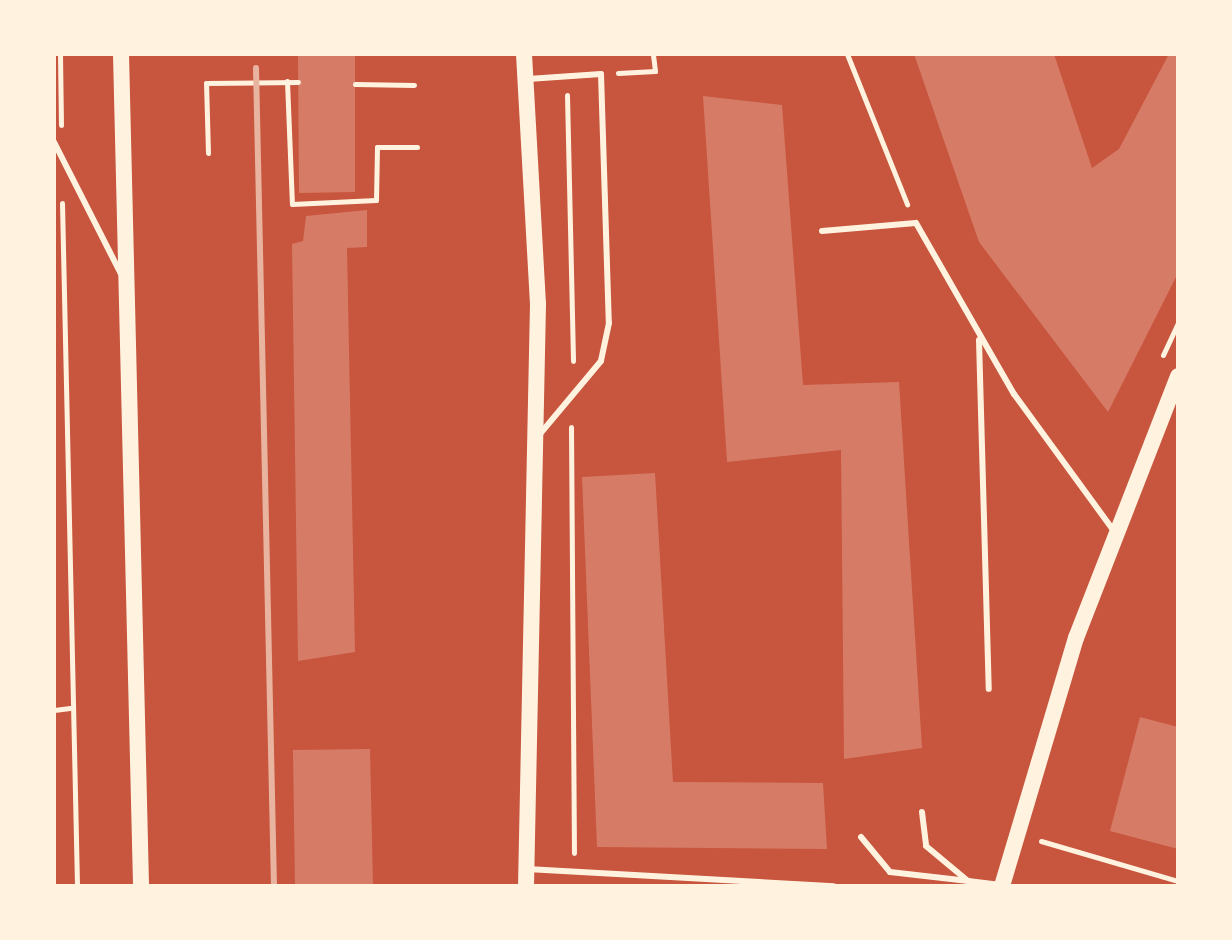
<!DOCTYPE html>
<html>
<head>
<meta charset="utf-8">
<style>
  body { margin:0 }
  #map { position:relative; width:1232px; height:940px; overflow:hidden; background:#c8553d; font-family:"Archivo Narrow",sans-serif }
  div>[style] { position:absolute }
  .building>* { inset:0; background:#d67c66 }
  .path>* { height:5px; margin:-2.5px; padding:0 2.5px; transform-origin:2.5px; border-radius:2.5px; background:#fff3e0 }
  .service>* { height:6px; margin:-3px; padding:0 3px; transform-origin:3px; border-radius:3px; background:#fff3e0 }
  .secondary>* { height:16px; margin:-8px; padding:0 8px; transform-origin:8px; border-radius:8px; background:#fff3e0 }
  .rail>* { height:6px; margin:-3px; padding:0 3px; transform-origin:3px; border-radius:3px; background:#e9b49f }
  span { translate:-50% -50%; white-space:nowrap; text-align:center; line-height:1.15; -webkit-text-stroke:8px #fff3e0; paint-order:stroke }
  .frame { position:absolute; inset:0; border:56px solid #fff3e0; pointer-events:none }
</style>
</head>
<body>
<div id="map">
  <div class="building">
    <i style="clip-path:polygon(298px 54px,355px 54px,355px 192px,299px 193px)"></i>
    <i style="clip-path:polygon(914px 54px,1054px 54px,1092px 168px,1119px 149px,1169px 54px,1178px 54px,1178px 273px,1108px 412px,979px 242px)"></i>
    <i style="clip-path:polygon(703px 96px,782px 105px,803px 385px,899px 382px,922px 748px,844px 759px,841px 450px,727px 462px)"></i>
    <i style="clip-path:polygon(367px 210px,367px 247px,347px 248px,355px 652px,298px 661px,292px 244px,303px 241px,306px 216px)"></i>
    <i style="clip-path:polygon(655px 473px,673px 782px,823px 783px,827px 849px,597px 847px,582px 477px)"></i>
    <i style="clip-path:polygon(1140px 717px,1178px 727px,1178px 849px,1110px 831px)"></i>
    <i style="clip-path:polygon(370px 749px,373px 886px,295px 886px,293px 750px)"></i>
  </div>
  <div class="path">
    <i style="left:60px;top:54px;width:71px;rotate:89.2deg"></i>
    <i style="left:847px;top:54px;width:162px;rotate:68.2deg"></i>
    <i style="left:618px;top:73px;width:37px;rotate:-3deg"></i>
    <i style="left:655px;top:71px;width:17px;rotate:-97deg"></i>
    <i style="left:287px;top:81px;width:123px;rotate:87.7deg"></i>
    <i style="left:292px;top:204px;width:84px;rotate:-2.7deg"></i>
    <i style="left:376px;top:200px;width:53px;rotate:-88.9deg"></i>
    <i style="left:377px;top:147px;width:40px"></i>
    <i style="left:355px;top:84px;width:59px;rotate:1deg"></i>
    <i style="left:567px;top:95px;width:266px;rotate:88.7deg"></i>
    <i style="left:208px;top:153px;width:70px;rotate:-91.6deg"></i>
    <i style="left:206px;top:83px;width:92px;rotate:-0.6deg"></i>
    <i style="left:62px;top:203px;width:683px;rotate:88.74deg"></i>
    <i style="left:1163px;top:355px;width:35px;rotate:-65deg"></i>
    <i style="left:571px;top:427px;width:426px;rotate:89.6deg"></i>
    <i style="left:54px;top:710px;width:16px;rotate:-7deg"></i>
    <i style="left:1041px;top:841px;width:143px;rotate:16.3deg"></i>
  </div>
  <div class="service">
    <i style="left:528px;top:79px;width:73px;rotate:-3.9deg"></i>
    <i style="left:601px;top:74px;width:249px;rotate:88.2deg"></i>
    <i style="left:609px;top:323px;width:39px;rotate:102deg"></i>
    <i style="left:601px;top:361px;width:95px;rotate:129.9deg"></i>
    <i style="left:54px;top:142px;width:148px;rotate:63.1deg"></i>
    <i style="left:822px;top:231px;width:94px;rotate:-4.9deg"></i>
    <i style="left:916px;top:223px;width:197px;rotate:60.2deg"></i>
    <i style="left:1014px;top:394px;width:168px;rotate:53.9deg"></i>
    <i style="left:979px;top:340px;width:349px;rotate:88.4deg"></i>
    <i style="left:922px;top:812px;width:34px;rotate:83deg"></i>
    <i style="left:926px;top:846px;width:55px;rotate:39.8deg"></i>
    <i style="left:968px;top:881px;width:31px;rotate:7deg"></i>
    <i style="left:861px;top:837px;width:45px;rotate:50.4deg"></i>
    <i style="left:890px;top:872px;width:79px;rotate:6.6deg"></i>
    <i style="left:527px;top:869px;width:307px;rotate:3.2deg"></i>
  </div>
  <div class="secondary">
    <i style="left:121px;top:54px;width:832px;rotate:88.62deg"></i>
    <i style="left:524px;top:54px;width:250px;rotate:86.8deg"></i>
    <i style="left:538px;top:304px;width:582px;rotate:91.18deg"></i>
    <i style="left:1002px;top:886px;width:259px;rotate:-73.4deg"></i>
    <i style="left:1076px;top:638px;width:281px;rotate:-68.7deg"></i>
  </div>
  <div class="rail">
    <i style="left:256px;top:68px;width:818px;rotate:88.74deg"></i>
  </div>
  <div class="frame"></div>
</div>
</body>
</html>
